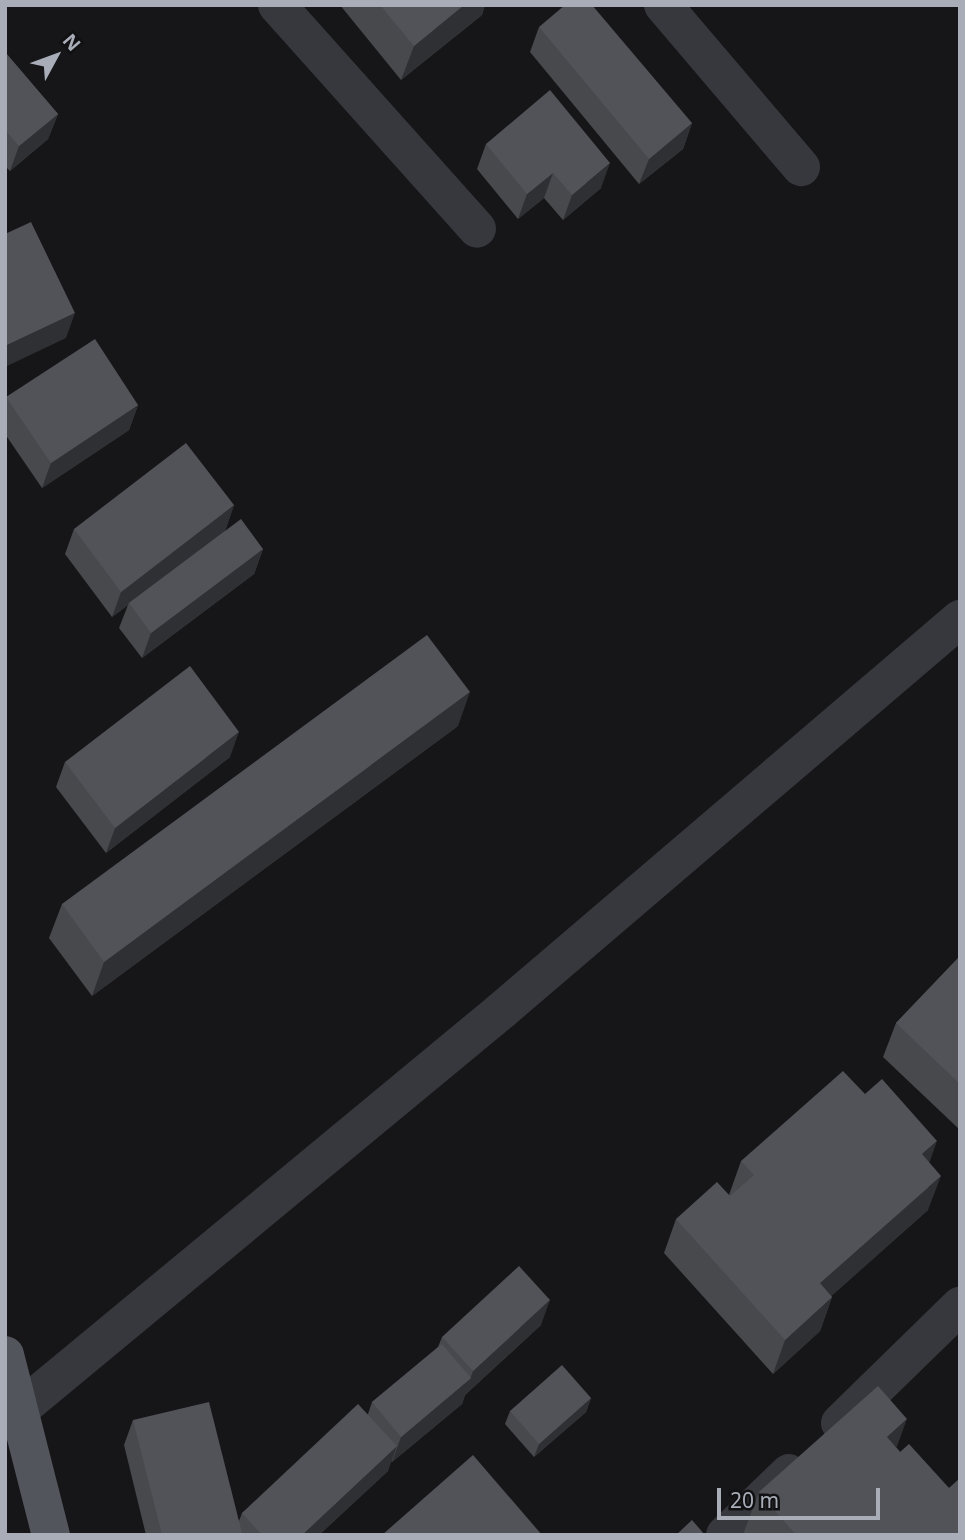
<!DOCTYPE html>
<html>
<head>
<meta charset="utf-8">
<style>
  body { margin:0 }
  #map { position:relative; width:965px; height:1540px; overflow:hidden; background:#161618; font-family:"Noto Sans",sans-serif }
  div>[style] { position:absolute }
  .minor>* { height:38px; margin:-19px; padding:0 19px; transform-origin:19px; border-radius:19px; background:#37383d }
  .major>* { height:38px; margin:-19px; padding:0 19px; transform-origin:19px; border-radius:19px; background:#53555c }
  .wall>* { inset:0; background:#47494d }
  .shaded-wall>* { inset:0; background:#2f3033 }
  .building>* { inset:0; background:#525359 }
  span { translate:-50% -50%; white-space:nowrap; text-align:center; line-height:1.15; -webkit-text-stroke:5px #111113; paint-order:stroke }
  .frame { position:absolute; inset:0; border:7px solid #a8adb8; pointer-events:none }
  .north { position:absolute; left:21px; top:21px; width:70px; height:70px; -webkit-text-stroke:5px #111113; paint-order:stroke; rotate:49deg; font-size:19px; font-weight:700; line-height:28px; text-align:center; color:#a8adb8 }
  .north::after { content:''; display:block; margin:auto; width:24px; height:32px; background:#a8adb8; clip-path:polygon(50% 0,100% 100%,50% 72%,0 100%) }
  .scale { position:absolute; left:717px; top:1488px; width:163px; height:32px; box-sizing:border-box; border:4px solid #a8adb8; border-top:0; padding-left:9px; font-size:21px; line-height:24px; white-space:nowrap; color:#a8adb8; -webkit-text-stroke:5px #111113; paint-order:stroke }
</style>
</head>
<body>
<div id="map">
  <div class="minor">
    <i style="left:277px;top:5px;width:300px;rotate:48.2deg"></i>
    <i style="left:663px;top:5px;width:213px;rotate:49.6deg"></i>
    <i style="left:19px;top:1410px;width:626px;rotate:-39.62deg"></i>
    <i style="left:501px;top:1011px;width:604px;rotate:-40.5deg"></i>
    <i style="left:840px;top:1423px;width:168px;rotate:-44.3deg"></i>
    <i style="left:725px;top:1535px;width:89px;rotate:-44.1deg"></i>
  </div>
  <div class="major">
    <i style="left:5px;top:1355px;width:186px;rotate:75.7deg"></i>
  </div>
  <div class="wall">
    <i style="clip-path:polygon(340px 5px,485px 5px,482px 15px,401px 80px)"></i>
    <i style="clip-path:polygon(539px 27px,692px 123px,683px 149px,639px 184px,530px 52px)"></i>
    <i style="clip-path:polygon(5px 52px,58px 114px,48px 139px,10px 171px,5px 166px)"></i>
    <i style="clip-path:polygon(486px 144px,601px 188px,563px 220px,544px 198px,518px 219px,477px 169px)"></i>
    <i style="clip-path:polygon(6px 397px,138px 405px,129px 430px,42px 488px,5px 434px,5px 399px)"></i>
    <i style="clip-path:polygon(234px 505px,225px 531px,263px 549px,254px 574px,142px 658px,119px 628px,128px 605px,112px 617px,65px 554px,74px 529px)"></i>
    <i style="clip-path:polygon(458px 726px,92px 996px,49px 938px,62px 904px)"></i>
    <i style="clip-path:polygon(230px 757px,106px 853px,56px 787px,65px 762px)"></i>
    <i style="clip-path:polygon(960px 956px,960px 1130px,883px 1057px,896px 1023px)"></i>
    <i style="clip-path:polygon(741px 1161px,929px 1163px,928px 1210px,831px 1296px,832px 1297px,820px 1331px,773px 1374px,664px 1253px,676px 1219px,729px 1195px)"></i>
    <i style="clip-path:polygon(541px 1325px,465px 1395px,462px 1404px,392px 1462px,391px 1461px,388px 1471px,319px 1535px,146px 1535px,124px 1445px,133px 1420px,239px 1521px,242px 1513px,368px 1414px,372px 1402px,438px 1347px,442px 1337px)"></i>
    <i style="clip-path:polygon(591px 1398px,586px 1412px,534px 1457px,505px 1424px,510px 1411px)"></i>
    <i style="clip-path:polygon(897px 1448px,900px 1452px,949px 1488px,960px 1535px,746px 1535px,744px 1532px,759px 1492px)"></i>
  </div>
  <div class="shaded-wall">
    <i style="clip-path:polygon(464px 5px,485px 5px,482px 15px,401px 80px,414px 46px)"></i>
    <i style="clip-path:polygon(58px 114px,48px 139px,10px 171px,19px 146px)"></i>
    <i style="clip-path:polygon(692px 123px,683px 149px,639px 184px,649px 159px)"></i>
    <i style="clip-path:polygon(610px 163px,601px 188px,563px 220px,572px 195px)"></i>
    <i style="clip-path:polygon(553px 173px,544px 198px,518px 219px,527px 194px)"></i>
    <i style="clip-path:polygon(75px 313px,66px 338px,5px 367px,5px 346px)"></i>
    <i style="clip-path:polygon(138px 405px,129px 430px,42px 488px,51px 463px)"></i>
    <i style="clip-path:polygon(234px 505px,225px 531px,129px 603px,128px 605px,112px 617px,121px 592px)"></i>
    <i style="clip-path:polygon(263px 549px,254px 574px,142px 658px,151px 633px)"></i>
    <i style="clip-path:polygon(470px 692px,458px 726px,92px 996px,104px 962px)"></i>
    <i style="clip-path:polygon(239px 732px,230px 757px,106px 853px,115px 828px)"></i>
    <i style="clip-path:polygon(937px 1141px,925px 1175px,922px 1154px)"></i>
    <i style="clip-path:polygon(941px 1176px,928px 1210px,808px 1317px,820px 1283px)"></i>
    <i style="clip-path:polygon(832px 1297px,820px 1331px,773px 1374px,785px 1340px)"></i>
    <i style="clip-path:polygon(550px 1300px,541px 1325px,465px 1395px,462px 1404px,392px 1462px,401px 1437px,470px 1379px,473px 1371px)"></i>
    <i style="clip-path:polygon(591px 1398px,586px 1412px,534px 1457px,539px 1444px)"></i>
    <i style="clip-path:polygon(907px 1419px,892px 1460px,887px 1437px)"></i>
    <i style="clip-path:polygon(397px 1446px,388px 1471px,319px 1535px,302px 1535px)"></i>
  </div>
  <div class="building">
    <i style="clip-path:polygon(380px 5px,464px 5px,414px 46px)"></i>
    <i style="clip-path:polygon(565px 5px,592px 5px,692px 123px,649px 159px,539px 27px)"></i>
    <i style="clip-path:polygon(5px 52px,58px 114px,19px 146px,5px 130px)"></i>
    <i style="clip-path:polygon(550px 90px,610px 163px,572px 195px,553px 173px,527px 194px,486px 144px)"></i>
    <i style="clip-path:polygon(31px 222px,75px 313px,5px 346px,5px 234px)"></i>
    <i style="clip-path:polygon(95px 339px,138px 405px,51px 463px,6px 397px)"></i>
    <i style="clip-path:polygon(186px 443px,234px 505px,121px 592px,74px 529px)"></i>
    <i style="clip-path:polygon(241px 519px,263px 549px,151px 633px,129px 603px)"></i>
    <i style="clip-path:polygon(427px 635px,470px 692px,104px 962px,62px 904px)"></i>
    <i style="clip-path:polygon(190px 666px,239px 732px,115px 828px,65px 762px)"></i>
    <i style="clip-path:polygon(960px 956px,960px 1084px,896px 1023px)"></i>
    <i style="clip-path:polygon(843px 1071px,865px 1094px,882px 1079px,937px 1141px,922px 1154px,941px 1176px,820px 1283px,832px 1297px,785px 1340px,676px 1219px,717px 1182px,730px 1196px,754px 1175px,741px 1161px)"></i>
    <i style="clip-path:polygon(519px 1266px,550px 1300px,473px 1371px,442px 1337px)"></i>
    <i style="clip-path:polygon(442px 1344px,471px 1378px,401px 1437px,372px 1402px)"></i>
    <i style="clip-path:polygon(562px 1365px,591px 1398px,539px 1444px,510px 1411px)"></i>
    <i style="clip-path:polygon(878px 1386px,907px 1419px,887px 1437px,900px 1452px,909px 1444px,949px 1488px,960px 1478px,960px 1535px,796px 1535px,759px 1492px)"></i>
    <i style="clip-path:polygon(209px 1402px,242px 1533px,236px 1535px,162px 1535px,133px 1420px)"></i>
    <i style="clip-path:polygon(358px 1404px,397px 1446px,302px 1535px,262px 1535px,242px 1513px)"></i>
    <i style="clip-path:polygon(473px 1455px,542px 1535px,382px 1535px)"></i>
    <i style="clip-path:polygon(692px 1520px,705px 1535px,676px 1535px)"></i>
  </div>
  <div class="frame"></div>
  <div class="north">N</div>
  <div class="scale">20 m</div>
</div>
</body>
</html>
